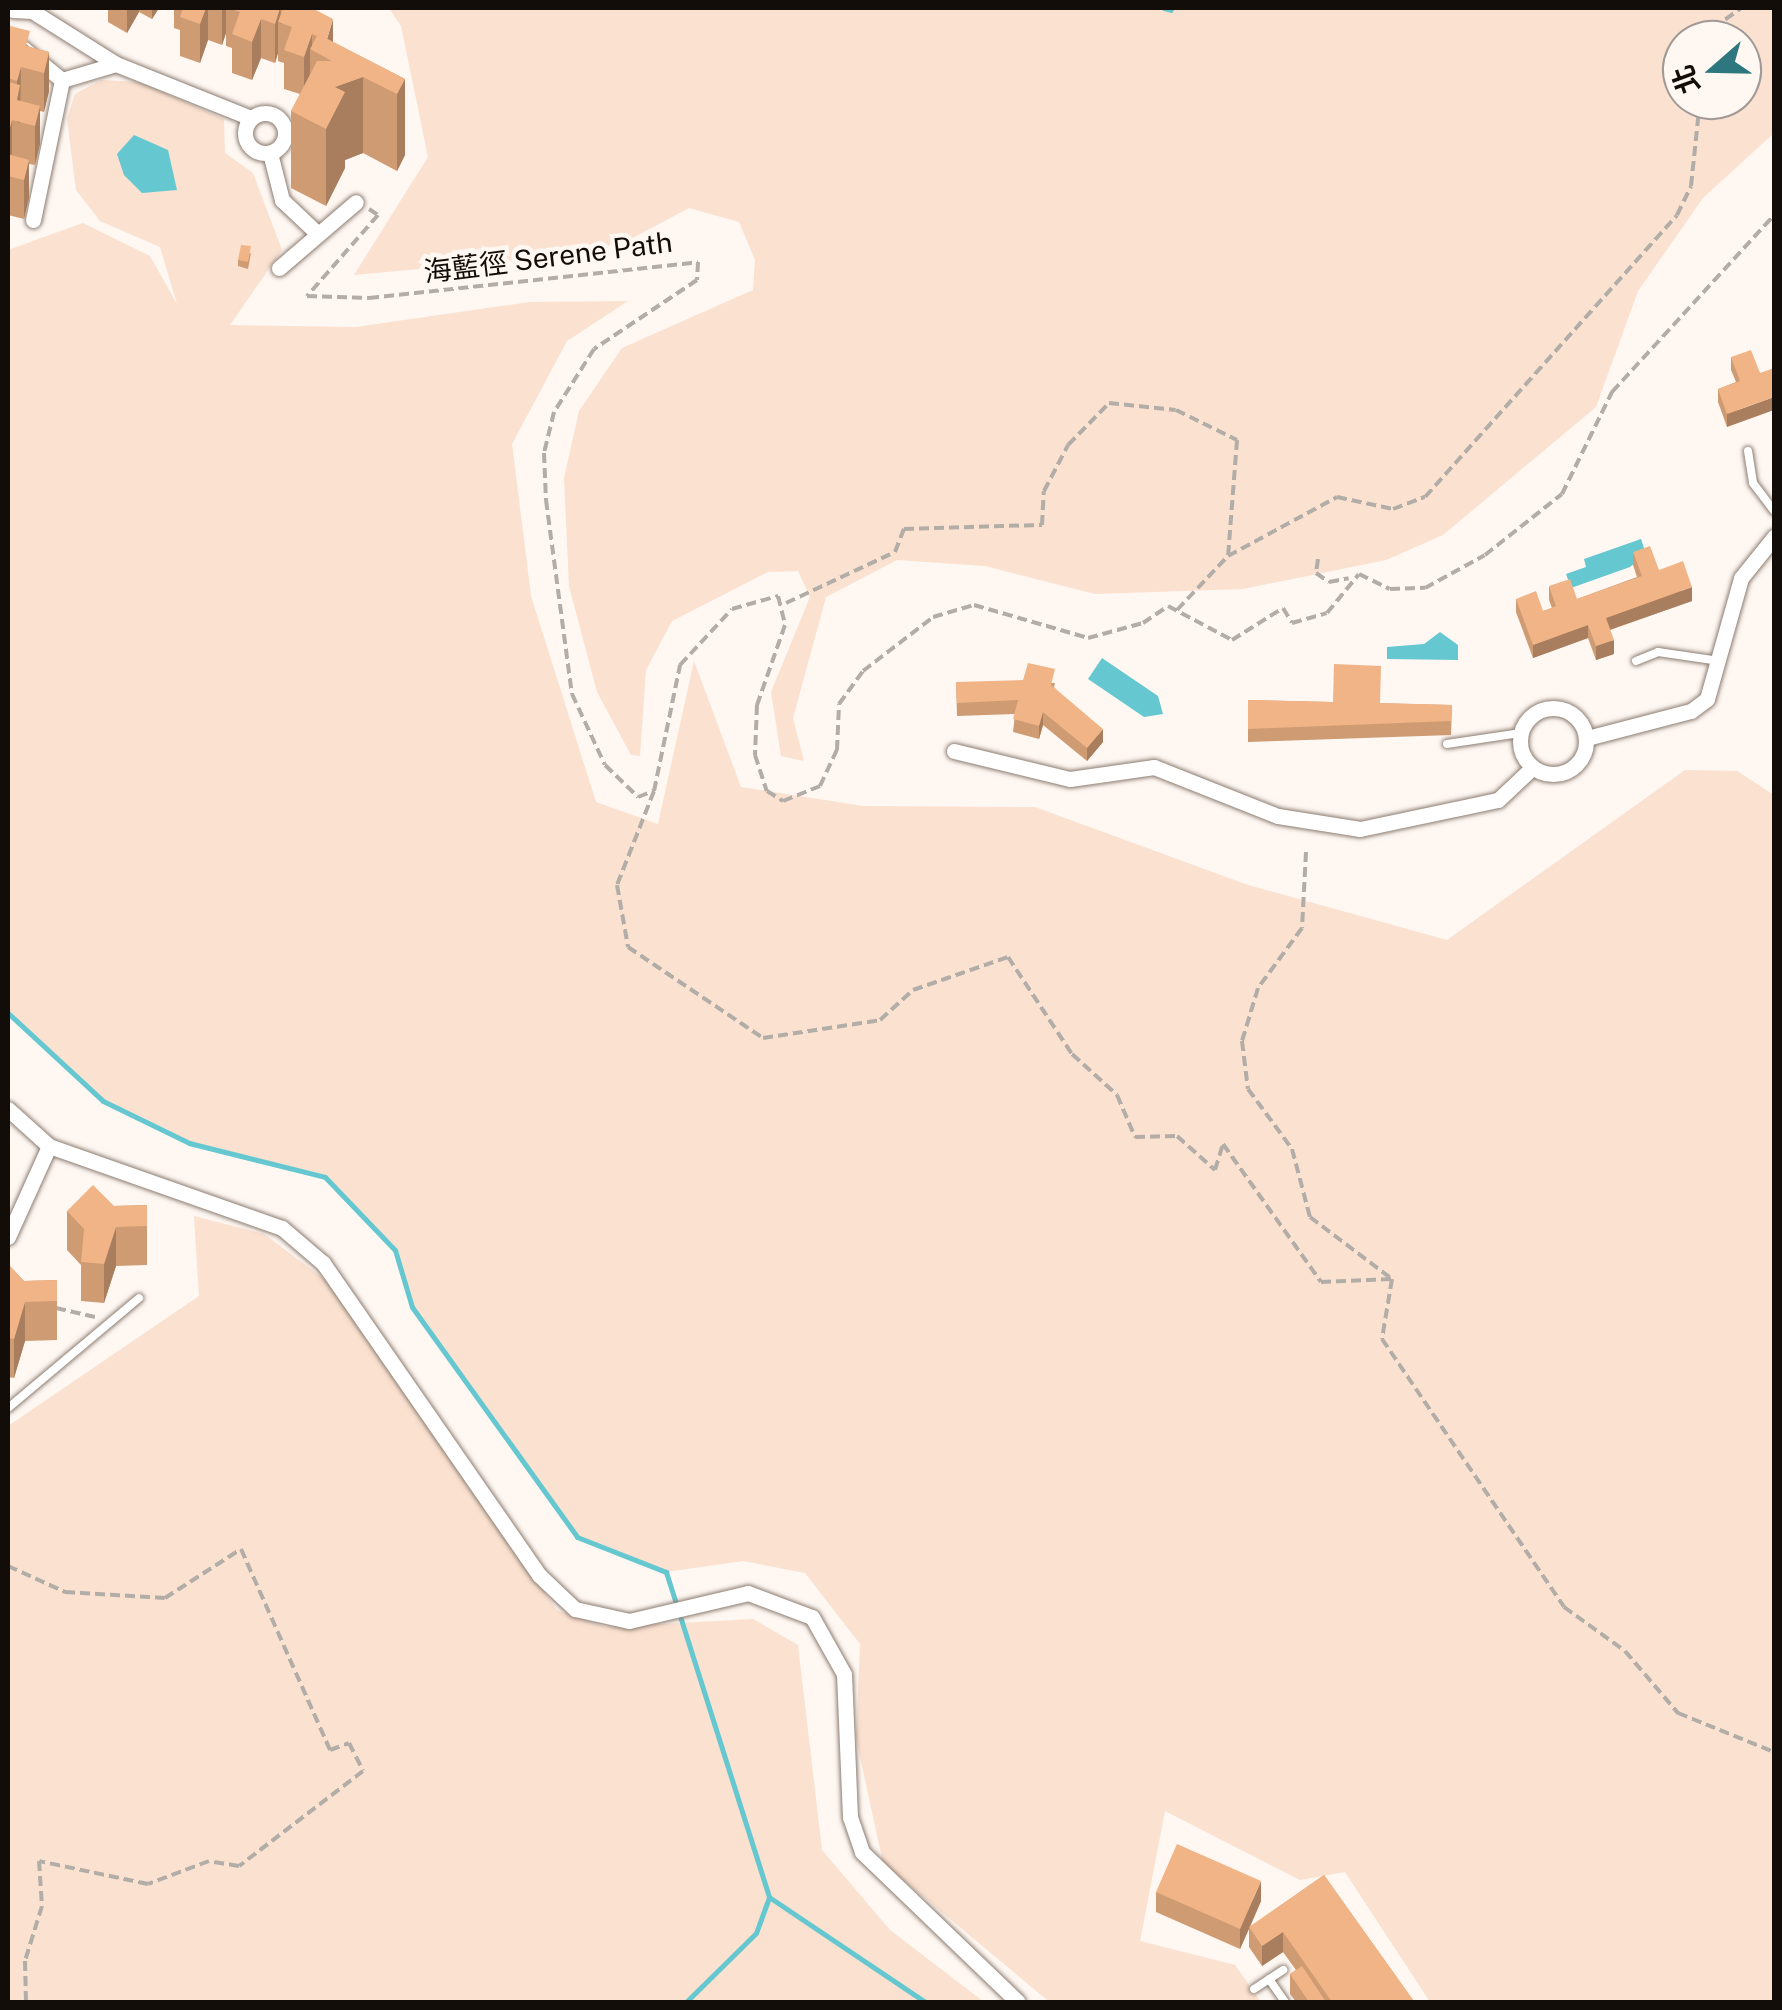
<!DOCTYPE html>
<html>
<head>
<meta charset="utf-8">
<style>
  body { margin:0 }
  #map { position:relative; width:1782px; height:2010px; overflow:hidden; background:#fef7f2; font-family:"Public Sans","Noto Sans TC",sans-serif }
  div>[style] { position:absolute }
  .green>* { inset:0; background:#fae1d0 }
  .water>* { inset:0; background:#65c7d0 }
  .stream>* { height:5px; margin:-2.5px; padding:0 2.5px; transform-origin:2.5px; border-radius:2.5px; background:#65c7d0 }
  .path>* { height:4px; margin-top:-2px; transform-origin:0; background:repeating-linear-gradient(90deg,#b3ada8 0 10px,transparent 0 15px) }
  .roads { filter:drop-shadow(0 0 2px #8c7c70) drop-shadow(0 0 2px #8c7c70) }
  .service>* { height:8px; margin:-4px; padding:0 4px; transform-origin:4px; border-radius:4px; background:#fff }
  .minor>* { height:15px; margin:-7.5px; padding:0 7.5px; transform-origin:7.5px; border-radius:7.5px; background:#fff }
  .minor>.ring { margin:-7.5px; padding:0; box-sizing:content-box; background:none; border:15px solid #fff; border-radius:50% }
  .wall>* { inset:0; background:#ce9b73 }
  .shaded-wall>* { inset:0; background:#a87e5e }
  .building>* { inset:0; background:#f0b486 }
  span { translate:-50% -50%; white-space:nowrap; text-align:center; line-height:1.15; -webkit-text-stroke:9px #fef7f2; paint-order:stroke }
  .street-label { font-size:28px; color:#120d09 }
  .frame { position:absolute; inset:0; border:10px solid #120d09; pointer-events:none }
  .north { position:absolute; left:1662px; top:20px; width:100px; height:100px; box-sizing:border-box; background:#fef7f2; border:2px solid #a09995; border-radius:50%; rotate:250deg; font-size:28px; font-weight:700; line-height:40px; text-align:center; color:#120d09 }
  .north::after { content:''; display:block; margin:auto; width:35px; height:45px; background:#2e777e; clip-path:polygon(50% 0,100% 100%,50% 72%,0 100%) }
</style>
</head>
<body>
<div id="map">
  <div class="green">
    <i style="clip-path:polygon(evenodd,389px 8px,1774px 8px,1774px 133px,1703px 198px,1638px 291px,1596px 407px,1443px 535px,1386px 560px,1243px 589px,1095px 594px,985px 566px,897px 560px,826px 597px,793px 718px,804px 761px,781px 756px,771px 692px,810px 597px,798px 571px,768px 572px,672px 621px,646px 670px,640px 756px,631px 755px,597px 692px,569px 586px,564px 478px,579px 411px,622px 348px,753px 290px,755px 260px,739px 222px,689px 208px,625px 242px,561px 256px,354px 275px,428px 157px,401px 26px,389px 8px,1742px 40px,1742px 100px,1682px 100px,1682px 40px,1742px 40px)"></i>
    <i style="clip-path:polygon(101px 80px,139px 82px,224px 119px,225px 153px,253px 173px,282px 250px,230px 325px,356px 327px,530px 302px,628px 301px,567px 341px,512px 444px,531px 596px,596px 802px,658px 824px,694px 661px,741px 787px,863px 806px,1035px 807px,1248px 885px,1447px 940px,1685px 770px,1737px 771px,1774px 795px,1774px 2002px,1430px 2002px,1345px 1872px,1300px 1880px,1165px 1811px,1140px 1941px,1235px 1965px,1261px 2002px,1047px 2000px,883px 1863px,856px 1738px,860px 1644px,805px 1573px,743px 1561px,666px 1572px,577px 1537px,412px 1307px,395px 1250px,325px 1177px,189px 1143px,103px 1101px,8px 1013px,8px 250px,83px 223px,150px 256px,177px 304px,160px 247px,100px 221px,76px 190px,67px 119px,75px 94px)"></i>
    <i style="clip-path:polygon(194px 1216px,264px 1234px,327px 1281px,557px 1610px,605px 1627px,753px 1619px,798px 1645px,822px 1850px,890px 1930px,984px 2002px,8px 2002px,8px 1426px,199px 1296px)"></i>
  </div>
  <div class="water">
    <i style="clip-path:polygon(134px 135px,168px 150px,177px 190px,142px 193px,124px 175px,117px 154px)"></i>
    <i style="clip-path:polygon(1641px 539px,1646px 554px,1630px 567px,1571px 588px,1566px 574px,1586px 567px,1584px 559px)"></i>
    <i style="clip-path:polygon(1440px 632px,1458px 645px,1458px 660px,1387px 659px,1387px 647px,1424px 644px)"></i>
    <i style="clip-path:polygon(1102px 658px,1158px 696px,1163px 714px,1144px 717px,1088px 679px)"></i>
  </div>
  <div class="stream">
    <i style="left:1164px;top:8px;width:7px;rotate:16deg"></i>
    <i style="left:8px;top:1013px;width:129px;rotate:42.8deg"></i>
    <i style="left:103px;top:1101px;width:96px;rotate:26deg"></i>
    <i style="left:189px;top:1143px;width:140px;rotate:14deg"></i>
    <i style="left:325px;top:1177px;width:101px;rotate:46.2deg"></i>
    <i style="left:395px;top:1250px;width:59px;rotate:73.4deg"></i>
    <i style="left:412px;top:1307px;width:283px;rotate:54.3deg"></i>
    <i style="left:577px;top:1537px;width:96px;rotate:21.5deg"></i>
    <i style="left:666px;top:1572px;width:341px;rotate:72.4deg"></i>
    <i style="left:769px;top:1897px;width:188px;rotate:33.9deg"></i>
    <i style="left:686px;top:2002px;width:98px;rotate:-44.6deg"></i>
    <i style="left:756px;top:1933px;width:38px;rotate:-70deg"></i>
  </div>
  <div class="path">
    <i style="left:1711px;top:40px;width:12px;rotate:-81deg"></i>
    <i style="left:1713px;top:28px;width:35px;rotate:-35deg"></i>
    <i style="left:369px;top:209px;width:11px;rotate:34deg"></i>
    <i style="left:378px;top:215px;width:108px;rotate:131.2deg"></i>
    <i style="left:307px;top:296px;width:62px;rotate:1.8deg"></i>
    <i style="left:369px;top:298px;width:331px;rotate:-6.2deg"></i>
    <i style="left:698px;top:262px;width:18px;rotate:93deg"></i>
    <i style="left:697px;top:280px;width:124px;rotate:146.2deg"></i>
    <i style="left:594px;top:349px;width:75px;rotate:122.4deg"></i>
    <i style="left:554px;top:412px;width:42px;rotate:103.7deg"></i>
    <i style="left:544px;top:453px;width:47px;rotate:87.6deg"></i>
    <i style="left:546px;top:500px;width:196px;rotate:82.4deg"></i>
    <i style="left:572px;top:694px;width:78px;rotate:65.1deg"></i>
    <i style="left:605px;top:765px;width:46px;rotate:44.1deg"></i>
    <i style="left:638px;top:797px;width:17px;rotate:-21deg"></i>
    <i style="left:654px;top:791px;width:129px;rotate:-78.3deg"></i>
    <i style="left:680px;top:665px;width:76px;rotate:-47.1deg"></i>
    <i style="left:732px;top:609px;width:48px;rotate:-15.8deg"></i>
    <i style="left:778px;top:596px;width:30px;rotate:76deg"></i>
    <i style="left:785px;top:625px;width:85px;rotate:109.3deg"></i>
    <i style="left:757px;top:705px;width:50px;rotate:92.3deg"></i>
    <i style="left:755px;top:755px;width:38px;rotate:72deg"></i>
    <i style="left:767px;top:791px;width:19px;rotate:32deg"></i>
    <i style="left:783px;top:801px;width:40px;rotate:-22deg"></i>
    <i style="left:820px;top:786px;width:40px;rotate:-65deg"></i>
    <i style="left:837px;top:750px;width:46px;rotate:-87.5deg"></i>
    <i style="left:839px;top:704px;width:41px;rotate:-54deg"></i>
    <i style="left:863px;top:671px;width:88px;rotate:-37.6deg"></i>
    <i style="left:933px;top:617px;width:43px;rotate:-16.3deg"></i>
    <i style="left:974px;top:605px;width:119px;rotate:16.1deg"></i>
    <i style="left:1088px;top:638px;width:57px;rotate:-15.3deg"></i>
    <i style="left:1143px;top:623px;width:30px;rotate:-34deg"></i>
    <i style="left:1168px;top:606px;width:72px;rotate:28deg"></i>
    <i style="left:1232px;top:640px;width:60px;rotate:-32.1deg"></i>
    <i style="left:1283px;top:608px;width:17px;rotate:59deg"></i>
    <i style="left:1292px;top:623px;width:36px;rotate:-16deg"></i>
    <i style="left:1327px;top:613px;width:50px;rotate:-50.6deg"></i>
    <i style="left:1359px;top:574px;width:34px;rotate:26deg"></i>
    <i style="left:1390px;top:589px;width:35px;rotate:-2deg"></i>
    <i style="left:1425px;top:588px;width:68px;rotate:-28.8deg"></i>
    <i style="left:1485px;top:555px;width:98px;rotate:-38.4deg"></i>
    <i style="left:1562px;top:494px;width:114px;rotate:-63.9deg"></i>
    <i style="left:1612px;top:392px;width:240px;rotate:-47.5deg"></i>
    <i style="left:1318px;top:559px;width:14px;rotate:98deg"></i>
    <i style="left:1316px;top:573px;width:16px;rotate:35deg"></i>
    <i style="left:1329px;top:582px;width:20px;rotate:-11deg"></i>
    <i style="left:786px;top:603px;width:120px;rotate:-25.1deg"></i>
    <i style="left:895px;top:552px;width:25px;rotate:-69deg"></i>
    <i style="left:904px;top:529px;width:138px;rotate:-1.7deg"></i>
    <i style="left:1042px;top:525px;width:34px;rotate:-87deg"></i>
    <i style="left:1044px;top:491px;width:52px;rotate:-62.4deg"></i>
    <i style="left:1068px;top:445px;width:59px;rotate:-45.7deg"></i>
    <i style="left:1109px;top:403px;width:67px;rotate:6deg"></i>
    <i style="left:1176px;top:410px;width:68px;rotate:26.2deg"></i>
    <i style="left:1237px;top:440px;width:116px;rotate:94.4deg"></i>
    <i style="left:1228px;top:556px;width:124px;rotate:-28.4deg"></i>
    <i style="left:1337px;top:497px;width:57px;rotate:12.1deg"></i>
    <i style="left:1393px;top:509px;width:34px;rotate:-21deg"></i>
    <i style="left:1425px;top:497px;width:378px;rotate:-48.2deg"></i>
    <i style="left:1677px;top:215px;width:32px;rotate:-64deg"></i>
    <i style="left:1691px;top:186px;width:86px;rotate:-84deg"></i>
    <i style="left:1177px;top:610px;width:73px;rotate:-46.7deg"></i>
    <i style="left:654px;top:791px;width:101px;rotate:111.5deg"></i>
    <i style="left:617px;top:885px;width:63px;rotate:79.9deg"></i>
    <i style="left:628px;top:947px;width:163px;rotate:34deg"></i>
    <i style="left:763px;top:1038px;width:118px;rotate:-8.7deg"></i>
    <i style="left:880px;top:1020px;width:45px;rotate:-42.3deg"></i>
    <i style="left:913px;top:990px;width:101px;rotate:-19.2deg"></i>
    <i style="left:1008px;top:957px;width:116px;rotate:56.6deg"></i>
    <i style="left:1072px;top:1054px;width:61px;rotate:42.3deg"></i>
    <i style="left:1117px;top:1095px;width:46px;rotate:66.8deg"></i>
    <i style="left:1135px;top:1137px;width:42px;rotate:-1.4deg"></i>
    <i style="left:1177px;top:1136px;width:51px;rotate:41.8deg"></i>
    <i style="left:1215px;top:1170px;width:27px;rotate:-73deg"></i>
    <i style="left:1223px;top:1144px;width:169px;rotate:54.6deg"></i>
    <i style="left:1321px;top:1282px;width:71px;rotate:-2.4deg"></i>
    <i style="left:1306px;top:852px;width:76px;rotate:93deg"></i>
    <i style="left:1302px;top:928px;width:74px;rotate:126.3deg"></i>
    <i style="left:1258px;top:988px;width:55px;rotate:106.8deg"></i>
    <i style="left:1242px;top:1041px;width:48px;rotate:82.9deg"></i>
    <i style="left:1248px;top:1089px;width:74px;rotate:53.7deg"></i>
    <i style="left:1292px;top:1149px;width:70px;rotate:75.2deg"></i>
    <i style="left:1310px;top:1217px;width:103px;rotate:37.1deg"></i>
    <i style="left:1392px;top:1279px;width:61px;rotate:99.5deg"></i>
    <i style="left:1382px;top:1339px;width:324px;rotate:55.8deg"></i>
    <i style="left:1564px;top:1607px;width:75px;rotate:35.8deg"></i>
    <i style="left:1625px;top:1651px;width:82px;rotate:49.5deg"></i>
    <i style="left:1678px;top:1713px;width:104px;rotate:22.1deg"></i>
    <i style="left:56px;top:1308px;width:40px;rotate:13deg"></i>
    <i style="left:8px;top:1566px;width:63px;rotate:24.5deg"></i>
    <i style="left:65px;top:1592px;width:100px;rotate:3.4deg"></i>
    <i style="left:165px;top:1598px;width:90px;rotate:-32.8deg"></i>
    <i style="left:241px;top:1549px;width:220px;rotate:66.1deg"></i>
    <i style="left:330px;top:1750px;width:20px;rotate:-20deg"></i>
    <i style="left:349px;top:1743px;width:31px;rotate:63deg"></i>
    <i style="left:363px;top:1771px;width:156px;rotate:142.5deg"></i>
    <i style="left:239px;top:1866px;width:30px;rotate:-171deg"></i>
    <i style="left:209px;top:1861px;width:65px;rotate:159.3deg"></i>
    <i style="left:148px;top:1884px;width:111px;rotate:-168.1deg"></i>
    <i style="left:39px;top:1861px;width:45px;rotate:86.2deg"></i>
    <i style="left:42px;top:1906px;width:58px;rotate:107.2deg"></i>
    <i style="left:25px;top:1961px;width:41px;rotate:88.6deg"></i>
  </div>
  <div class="roads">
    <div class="service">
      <i style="left:1748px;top:451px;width:32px;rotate:81deg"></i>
      <i style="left:1753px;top:483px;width:35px;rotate:53deg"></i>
      <i style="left:1636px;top:661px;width:24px;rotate:-22deg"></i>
      <i style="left:1658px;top:652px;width:62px;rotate:8.4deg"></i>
      <i style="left:1447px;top:744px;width:75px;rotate:-8.5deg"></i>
      <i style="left:8px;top:1408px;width:171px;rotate:-40deg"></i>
      <i style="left:1269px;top:1979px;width:28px;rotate:55deg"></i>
      <i style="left:1254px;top:1989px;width:35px;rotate:-33deg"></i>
    </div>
    <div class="minor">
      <i style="left:13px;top:10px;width:19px;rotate:3deg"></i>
      <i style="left:32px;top:11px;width:99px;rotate:32.2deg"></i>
      <i style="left:116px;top:64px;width:145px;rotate:21.8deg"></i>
      <i style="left:8px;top:36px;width:70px;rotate:39.2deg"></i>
      <i style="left:62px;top:80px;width:56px;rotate:-16.5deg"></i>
      <i class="ring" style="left:245px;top:113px;width:25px;height:25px"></i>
      <i style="left:270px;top:153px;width:49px;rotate:75.7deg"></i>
      <i style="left:282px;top:200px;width:48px;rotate:43.3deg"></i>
      <i style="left:33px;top:220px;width:143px;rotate:-78.3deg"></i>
      <i style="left:279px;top:268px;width:101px;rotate:-40.6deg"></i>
      <i class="ring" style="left:1520px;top:708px;width:51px;height:51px"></i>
      <i style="left:1587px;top:738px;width:107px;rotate:-14.6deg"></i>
      <i style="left:1691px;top:711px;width:20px;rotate:-37deg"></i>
      <i style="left:1707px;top:699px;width:126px;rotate:-74.3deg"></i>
      <i style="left:1741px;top:578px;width:53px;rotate:-51.2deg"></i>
      <i style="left:954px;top:751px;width:119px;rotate:13.6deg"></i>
      <i style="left:1070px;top:779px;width:85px;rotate:-8.1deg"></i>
      <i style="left:1154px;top:767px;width:133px;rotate:21.6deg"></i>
      <i style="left:1278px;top:816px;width:83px;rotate:9deg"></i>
      <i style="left:1360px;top:829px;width:141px;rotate:-11.9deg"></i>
      <i style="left:1498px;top:800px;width:47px;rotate:-43.3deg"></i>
      <i style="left:8px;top:1109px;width:55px;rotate:42.1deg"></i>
      <i style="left:49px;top:1146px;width:247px;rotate:19.4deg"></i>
      <i style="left:282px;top:1228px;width:54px;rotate:40.5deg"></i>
      <i style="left:323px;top:1263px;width:379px;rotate:55.3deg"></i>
      <i style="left:539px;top:1575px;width:50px;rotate:43.4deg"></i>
      <i style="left:575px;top:1609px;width:55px;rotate:12.5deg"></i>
      <i style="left:629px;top:1621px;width:122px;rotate:-13.2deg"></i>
      <i style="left:748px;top:1593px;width:68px;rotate:20.6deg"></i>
      <i style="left:812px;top:1617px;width:65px;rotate:60.7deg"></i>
      <i style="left:844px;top:1674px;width:143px;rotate:87.6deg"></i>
      <i style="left:850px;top:1817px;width:37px;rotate:71deg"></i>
      <i style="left:862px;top:1852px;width:216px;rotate:43.9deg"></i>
      <i style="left:8px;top:1237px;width:100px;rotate:-65.7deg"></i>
    </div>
  </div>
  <div class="wall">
    <i style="clip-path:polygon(108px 8px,159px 8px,152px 19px,139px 12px,127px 33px,108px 22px)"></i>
    <i style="clip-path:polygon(174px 8px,282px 8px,282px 12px,333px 42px,405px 79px,405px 155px,397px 171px,363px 153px,345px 160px,345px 168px,326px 206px,291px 188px,291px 111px,300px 94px,284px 89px,284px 63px,278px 61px,278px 53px,275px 63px,261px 58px,252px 80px,232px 73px,232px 48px,226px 46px,226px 33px,222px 45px,208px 40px,200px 63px,180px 56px,180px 30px,174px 28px)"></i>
    <i style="clip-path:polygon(8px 30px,30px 47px,49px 52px,49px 91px,44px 112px,40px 111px,40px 144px,35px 165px,29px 164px,29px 198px,24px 219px,8px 215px)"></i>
    <i style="clip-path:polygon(251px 253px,248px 269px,238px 266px,238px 260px)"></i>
    <i style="clip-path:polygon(1731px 357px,1760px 373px,1727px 427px,1718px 402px,1718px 389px,1736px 382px,1731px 370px)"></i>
    <i style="clip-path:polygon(1633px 552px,1659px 570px,1692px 601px,1610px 630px,1614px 654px,1596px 660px,1588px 638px,1533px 658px,1516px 612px,1516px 599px,1543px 611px,1552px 608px,1549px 600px,1549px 586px,1577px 599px,1637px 577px,1633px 565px)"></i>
    <i style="clip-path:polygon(956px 682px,1055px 683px,1054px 687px,1103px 742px,1087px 761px,1043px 725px,1039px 739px,1013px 732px,1015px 714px,957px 716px)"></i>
    <i style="clip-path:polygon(1248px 700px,1452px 705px,1451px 735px,1248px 742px)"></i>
    <i style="clip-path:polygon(147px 1205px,147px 1265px,116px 1266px,104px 1303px,81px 1301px,81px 1265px,67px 1250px,67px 1211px,114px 1206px)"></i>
    <i style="clip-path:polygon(8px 1264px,24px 1281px,57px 1280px,57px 1340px,25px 1341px,14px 1378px,8px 1377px)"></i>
    <i style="clip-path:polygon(1324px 1875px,1414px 2002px,1296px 2002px,1290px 1994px,1290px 1974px,1296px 1970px,1283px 1952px,1262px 1966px,1249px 1947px,1249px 1929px,1240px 1949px,1156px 1912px,1156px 1892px,1261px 1901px,1250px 1927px)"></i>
  </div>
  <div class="shaded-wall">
    <i style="clip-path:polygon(127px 8px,139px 8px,139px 12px,127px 33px)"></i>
    <i style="clip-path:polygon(152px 8px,159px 8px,152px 19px)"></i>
    <i style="clip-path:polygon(206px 8px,208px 8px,208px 40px,200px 63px,200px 24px)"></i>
    <i style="clip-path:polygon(222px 8px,226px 8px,226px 33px,222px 45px)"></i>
    <i style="clip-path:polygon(280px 8px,282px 24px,278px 22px,278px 53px,275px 63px,275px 24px)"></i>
    <i style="clip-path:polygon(261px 19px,261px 58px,252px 80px,252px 42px)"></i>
    <i style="clip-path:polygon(333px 19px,333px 58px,327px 39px)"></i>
    <i style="clip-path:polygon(312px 34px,312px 50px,310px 49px,310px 80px,304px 96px,304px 57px)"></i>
    <i style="clip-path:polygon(49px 52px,49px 91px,44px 112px,44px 73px)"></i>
    <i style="clip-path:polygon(21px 67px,20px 123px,17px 122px,17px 81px)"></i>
    <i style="clip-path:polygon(363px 77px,363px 153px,345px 160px,345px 168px,326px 206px,326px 129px,335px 87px)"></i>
    <i style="clip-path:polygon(405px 79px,405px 155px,397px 171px,397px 94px)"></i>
    <i style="clip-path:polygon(40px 106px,40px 144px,35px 165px,35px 126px)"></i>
    <i style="clip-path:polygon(12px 120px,12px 159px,8px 176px,8px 135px)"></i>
    <i style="clip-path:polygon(29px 160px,29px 198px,24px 219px,24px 180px)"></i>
    <i style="clip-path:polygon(1774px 397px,1774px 410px,1727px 427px,1727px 414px)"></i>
    <i style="clip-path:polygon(1692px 587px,1692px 601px,1606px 631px,1606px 618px)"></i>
    <i style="clip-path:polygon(1588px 625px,1588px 638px,1533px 658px,1533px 645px)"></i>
    <i style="clip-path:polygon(1614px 640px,1614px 654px,1596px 660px,1596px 646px)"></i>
    <i style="clip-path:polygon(1043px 712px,1043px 725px,1039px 739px,1039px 726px)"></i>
    <i style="clip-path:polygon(1103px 729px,1103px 742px,1087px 761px,1087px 748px)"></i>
    <i style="clip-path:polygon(116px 1227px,116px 1266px,104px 1303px,104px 1264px)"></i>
    <i style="clip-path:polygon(25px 1302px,25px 1341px,14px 1378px,14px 1339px)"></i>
    <i style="clip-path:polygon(1261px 1881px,1261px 1901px,1240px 1949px,1240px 1929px)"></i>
    <i style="clip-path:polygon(1283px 1932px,1283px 1952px,1262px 1966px,1262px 1946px)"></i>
  </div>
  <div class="building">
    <i style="clip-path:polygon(183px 8px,206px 8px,200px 24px,180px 17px)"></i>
    <i style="clip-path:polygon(228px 8px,280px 8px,275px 24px,261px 19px,252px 42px,232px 34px,240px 12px)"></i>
    <i style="clip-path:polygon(283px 8px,312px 8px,333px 19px,327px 39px,318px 34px,317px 36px,312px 34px,304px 57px,284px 50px,292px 27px,278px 22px)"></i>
    <i style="clip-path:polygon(9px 26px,30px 31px,26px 46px,49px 52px,44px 73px,21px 67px,17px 81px,8px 78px,8px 30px)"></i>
    <i style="clip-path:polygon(318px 34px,405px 79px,397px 94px,363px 77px,335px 87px,345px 92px,326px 129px,291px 111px,317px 61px,332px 61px,310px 49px)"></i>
    <i style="clip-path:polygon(8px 82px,20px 85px,17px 100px,40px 106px,35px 126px,12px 120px,8px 135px)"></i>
    <i style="clip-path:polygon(8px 154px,29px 160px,24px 180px,8px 176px)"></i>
    <i style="clip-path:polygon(241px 245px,251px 246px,248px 262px,238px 260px)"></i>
    <i style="clip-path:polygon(1751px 350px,1760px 373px,1774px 368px,1774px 397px,1727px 414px,1718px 389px,1740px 381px,1731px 357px)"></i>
    <i style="clip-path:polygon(1650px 546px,1659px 570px,1683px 561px,1692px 587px,1606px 618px,1614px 640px,1596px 646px,1588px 625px,1533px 645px,1516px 599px,1536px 591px,1543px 611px,1556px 606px,1549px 586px,1570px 579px,1577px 599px,1642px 576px,1633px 552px)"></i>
    <i style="clip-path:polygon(1028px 663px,1055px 669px,1051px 685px,1103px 729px,1087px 748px,1043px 712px,1039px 726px,1013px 719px,1018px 700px,957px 703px,956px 682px,1023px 680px)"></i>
    <i style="clip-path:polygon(1334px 664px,1381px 666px,1380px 703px,1452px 705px,1451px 721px,1248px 729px,1248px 700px,1333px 702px)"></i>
    <i style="clip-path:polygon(93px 1185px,114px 1206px,147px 1205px,147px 1226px,116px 1227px,104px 1264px,81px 1262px,84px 1229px,67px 1211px)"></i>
    <i style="clip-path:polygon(8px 1264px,24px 1281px,57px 1280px,57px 1301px,25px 1302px,14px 1339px,8px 1338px)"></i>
    <i style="clip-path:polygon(1177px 1844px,1261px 1881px,1240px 1929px,1156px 1892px)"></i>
    <i style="clip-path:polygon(1324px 1875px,1414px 2001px,1412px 2002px,1332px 2002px,1283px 1932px,1262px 1946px,1249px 1927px)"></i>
    <i style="clip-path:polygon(1302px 1966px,1326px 2002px,1309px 2002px,1290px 1974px)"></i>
  </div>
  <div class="street-label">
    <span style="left:548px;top:257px;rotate:-7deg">海藍徑 Serene Path</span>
  </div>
  <div class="frame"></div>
  <div class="north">北</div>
</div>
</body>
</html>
